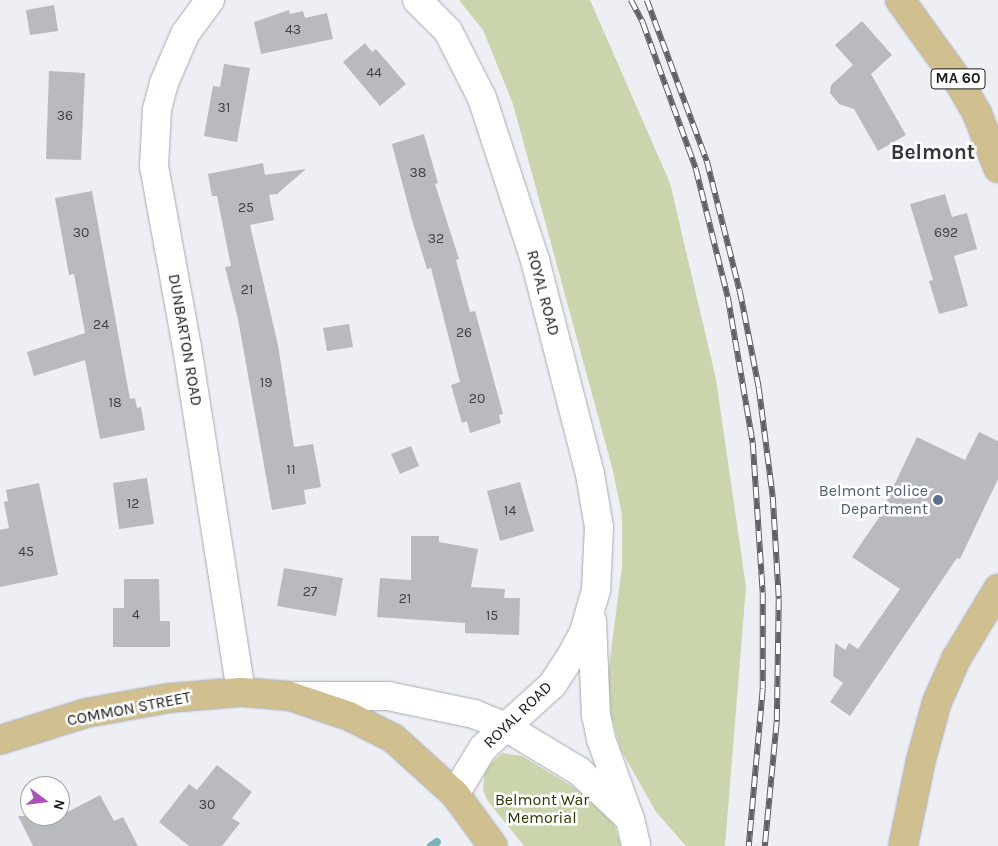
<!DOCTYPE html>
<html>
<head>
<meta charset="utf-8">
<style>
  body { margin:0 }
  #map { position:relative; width:998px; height:846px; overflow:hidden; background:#edeff5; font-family:Karla,sans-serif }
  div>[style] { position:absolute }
  .green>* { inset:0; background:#cad4ad }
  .stream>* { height:8px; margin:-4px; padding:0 4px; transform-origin:4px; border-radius:4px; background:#7ab2ba }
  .building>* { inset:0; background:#b8bac0 }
  .roads { filter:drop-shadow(0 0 1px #a8aaaf) drop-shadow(0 0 1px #a8aaaf) }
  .minor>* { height:28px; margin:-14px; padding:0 14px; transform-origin:14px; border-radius:14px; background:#fff }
  .major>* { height:28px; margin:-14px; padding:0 14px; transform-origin:14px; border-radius:14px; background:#d0bf8f }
  .rail>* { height:5.5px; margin-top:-2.75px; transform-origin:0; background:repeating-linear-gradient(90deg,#fff 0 11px,#5f6163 0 22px); box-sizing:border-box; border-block:1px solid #5f6163 }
  .dots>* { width:14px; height:14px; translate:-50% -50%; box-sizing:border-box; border:2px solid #fff; border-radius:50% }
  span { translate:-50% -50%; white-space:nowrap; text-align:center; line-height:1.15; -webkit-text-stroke:5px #fff; paint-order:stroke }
  .number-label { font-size:14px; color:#414244 }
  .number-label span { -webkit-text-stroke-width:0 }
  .shield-label span { padding:1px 4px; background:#fff; border:1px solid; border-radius:4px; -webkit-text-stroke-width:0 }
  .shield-label { font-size:15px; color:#191a1b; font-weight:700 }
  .street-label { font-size:16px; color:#191a1b }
  .service-label { font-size:16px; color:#4e5e75 }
  .right { translate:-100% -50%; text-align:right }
  .park-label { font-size:16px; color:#2e3602 }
  .district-label { font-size:21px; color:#35363b; font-weight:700 }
  .north { position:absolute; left:20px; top:776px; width:50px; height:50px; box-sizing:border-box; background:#fff; border:1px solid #a3a3a4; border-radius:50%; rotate:105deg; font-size:14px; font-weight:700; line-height:20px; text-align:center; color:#191a1b }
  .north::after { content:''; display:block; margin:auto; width:18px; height:22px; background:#ae50ba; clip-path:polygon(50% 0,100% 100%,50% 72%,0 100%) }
</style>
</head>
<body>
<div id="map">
  <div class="green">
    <i style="clip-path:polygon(459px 0,590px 0,670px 183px,716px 379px,746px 587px,725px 846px,686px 846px,656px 812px,621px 750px,611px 716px,608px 674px,622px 567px,622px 515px,613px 471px,513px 104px,483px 30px)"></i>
    <i style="clip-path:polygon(502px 753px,522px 756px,585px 794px,614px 823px,621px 846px,524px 846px,487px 800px,483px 790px,485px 769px)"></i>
  </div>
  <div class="stream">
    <i style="left:431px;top:846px;width:7px;rotate:-34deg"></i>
  </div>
  <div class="building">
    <i style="clip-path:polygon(54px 5px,58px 31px,30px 35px,26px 10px)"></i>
    <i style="clip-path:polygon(289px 10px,290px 14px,303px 11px,305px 18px,327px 13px,333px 39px,261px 54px,254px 22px)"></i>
    <i style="clip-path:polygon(862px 21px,892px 55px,871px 74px,906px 135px,878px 151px,854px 109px,839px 104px,830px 93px,831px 85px,853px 65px,835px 45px)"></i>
    <i style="clip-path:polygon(365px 43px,372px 52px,376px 49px,406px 84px,380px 106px,343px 62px)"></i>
    <i style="clip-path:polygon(224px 64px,250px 68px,237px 142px,204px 136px,213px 86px,220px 87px)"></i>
    <i style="clip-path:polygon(49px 71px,85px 73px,81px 160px,46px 159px)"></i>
    <i style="clip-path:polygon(424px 134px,438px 183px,435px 184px,459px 259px,456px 260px,470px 312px,475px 311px,503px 414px,499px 415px,501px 423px,470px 433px,467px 421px,462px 423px,451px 385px,460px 382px,431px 268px,427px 269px,412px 220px,392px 144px)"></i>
    <i style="clip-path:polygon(263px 163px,265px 175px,306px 169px,277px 194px,269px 195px,274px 220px,250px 225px,278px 345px,294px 447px,313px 444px,321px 487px,304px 490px,306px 504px,272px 510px,238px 319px,225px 267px,231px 266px,217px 196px,212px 196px,208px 174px)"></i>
    <i style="clip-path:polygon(92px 191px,130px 399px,135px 398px,137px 408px,141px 407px,145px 430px,100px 439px,85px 360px,34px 376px,27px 352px,85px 333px,74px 274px,69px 275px,55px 198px)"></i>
    <i style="clip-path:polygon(945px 194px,952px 217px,967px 213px,977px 249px,954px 256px,968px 306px,939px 314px,929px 281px,933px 280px,910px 204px)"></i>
    <i style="clip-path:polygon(349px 324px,353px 347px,327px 351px,323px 328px)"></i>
    <i style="clip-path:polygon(979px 432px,998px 441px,998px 479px,960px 559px,957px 558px,850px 716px,830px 702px,843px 683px,833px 676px,835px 643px,845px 650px,849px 643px,858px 649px,900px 589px,852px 557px,878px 519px,917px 437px,965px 460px)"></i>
    <i style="clip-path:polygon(411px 446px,419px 466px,400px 474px,391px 454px)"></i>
    <i style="clip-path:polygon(147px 478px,154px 524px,119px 529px,113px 483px)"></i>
    <i style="clip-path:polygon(520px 482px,534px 531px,500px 541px,487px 491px)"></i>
    <i style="clip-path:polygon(39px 483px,58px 575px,0 587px,0 530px,9px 528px,4px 502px,8px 501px,6px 490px)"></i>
    <i style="clip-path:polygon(411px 536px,439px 536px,439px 542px,478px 549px,471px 587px,505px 589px,504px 598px,520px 598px,519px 635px,465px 633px,465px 623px,377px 617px,380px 578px,411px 580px)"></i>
    <i style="clip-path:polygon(284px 568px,343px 578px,336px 616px,277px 606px)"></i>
    <i style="clip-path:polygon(124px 579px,159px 579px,160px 621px,170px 621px,170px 647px,113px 647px,113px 608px,124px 608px)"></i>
    <i style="clip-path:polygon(217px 765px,252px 792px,232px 818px,240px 823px,222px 846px,189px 846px,159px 822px,189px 784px,197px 790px)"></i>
    <i style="clip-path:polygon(100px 795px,114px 821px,123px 817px,138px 846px,33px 846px,18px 816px,60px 816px)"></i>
  </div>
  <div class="roads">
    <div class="minor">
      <i style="left:210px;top:0;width:42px;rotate:126.3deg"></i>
      <i style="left:185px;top:34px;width:53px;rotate:113.2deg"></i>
      <i style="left:164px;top:83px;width:28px;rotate:105deg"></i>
      <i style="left:157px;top:110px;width:56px;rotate:93.1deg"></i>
      <i style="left:154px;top:166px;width:184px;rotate:79.7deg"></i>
      <i style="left:187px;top:347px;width:349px;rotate:81.1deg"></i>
      <i style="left:417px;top:0;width:44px;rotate:45deg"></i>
      <i style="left:448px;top:31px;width:75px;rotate:63.1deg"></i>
      <i style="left:482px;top:98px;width:170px;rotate:71.9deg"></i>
      <i style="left:535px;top:260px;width:221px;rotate:75.6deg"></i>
      <i style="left:590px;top:474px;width:54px;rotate:80.4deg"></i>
      <i style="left:599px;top:527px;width:63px;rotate:92.7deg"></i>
      <i style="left:596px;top:590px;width:44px;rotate:105.9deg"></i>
      <i style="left:584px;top:632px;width:24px;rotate:118deg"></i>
      <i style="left:573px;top:653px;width:38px;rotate:123deg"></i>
      <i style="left:552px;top:685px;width:93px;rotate:137.6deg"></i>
      <i style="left:483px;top:748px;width:54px;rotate:121.3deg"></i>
      <i style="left:592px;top:621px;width:94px;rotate:87.6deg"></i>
      <i style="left:596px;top:715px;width:25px;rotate:78deg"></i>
      <i style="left:601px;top:739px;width:85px;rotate:70.1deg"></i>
      <i style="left:630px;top:819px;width:28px;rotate:77deg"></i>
      <i style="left:293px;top:696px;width:95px"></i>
      <i style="left:388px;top:696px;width:88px;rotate:11.8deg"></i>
      <i style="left:474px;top:714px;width:35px;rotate:22deg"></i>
      <i style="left:506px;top:727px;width:85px;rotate:31.1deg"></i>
      <i style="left:579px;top:771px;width:70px;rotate:43.3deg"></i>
    </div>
    <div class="major">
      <i style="left:900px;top:0;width:101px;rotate:54.3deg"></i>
      <i style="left:959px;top:82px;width:36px;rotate:60deg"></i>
      <i style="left:977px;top:113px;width:59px;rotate:69.1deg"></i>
      <i style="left:0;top:740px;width:90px;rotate:-17.4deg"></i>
      <i style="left:86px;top:713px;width:84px;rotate:-10.2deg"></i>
      <i style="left:169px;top:698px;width:72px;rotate:-4.8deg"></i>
      <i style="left:241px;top:692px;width:49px;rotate:4.7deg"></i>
      <i style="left:290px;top:696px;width:62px;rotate:18.7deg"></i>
      <i style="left:349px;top:716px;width:49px;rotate:26.6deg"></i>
      <i style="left:393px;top:738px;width:84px;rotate:42.1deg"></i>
      <i style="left:455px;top:794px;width:64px;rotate:53.8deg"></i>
      <i style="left:903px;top:846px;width:88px;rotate:-78.2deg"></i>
      <i style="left:921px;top:760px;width:60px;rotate:-74.6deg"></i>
      <i style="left:937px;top:702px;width:47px;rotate:-66.2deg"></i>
      <i style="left:956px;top:659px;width:82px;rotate:-59deg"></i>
    </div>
  </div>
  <div class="rail">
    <i style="left:631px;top:0;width:26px;rotate:62deg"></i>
    <i style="left:643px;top:23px;width:155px;rotate:70deg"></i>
    <i style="left:696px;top:169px;width:132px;rotate:76deg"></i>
    <i style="left:728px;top:297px;width:148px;rotate:80.3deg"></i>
    <i style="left:753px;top:443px;width:150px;rotate:86.2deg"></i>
    <i style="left:763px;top:593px;width:96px;rotate:90deg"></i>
    <i style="left:763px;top:689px;width:158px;rotate:95.1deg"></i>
    <i style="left:647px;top:0;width:172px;rotate:69.6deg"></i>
    <i style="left:707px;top:161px;width:134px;rotate:75.8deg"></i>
    <i style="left:740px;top:291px;width:99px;rotate:78.9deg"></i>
    <i style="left:759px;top:388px;width:110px;rotate:82.7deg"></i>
    <i style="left:773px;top:497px;width:102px;rotate:86.6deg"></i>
    <i style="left:779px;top:599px;width:123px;rotate:90.9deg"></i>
    <i style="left:777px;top:722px;width:125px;rotate:95.5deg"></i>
  </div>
  <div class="dots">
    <i style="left:938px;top:500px;background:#5c6f8a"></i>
  </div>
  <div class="number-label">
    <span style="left:293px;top:30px">43</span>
    <span style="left:374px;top:73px">44</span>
    <span style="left:224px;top:108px">31</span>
    <span style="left:65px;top:116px">36</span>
    <span style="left:418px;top:173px">38</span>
    <span style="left:246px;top:208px">25</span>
    <span style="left:81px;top:233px">30</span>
    <span style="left:946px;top:233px">692</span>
    <span style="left:436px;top:239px">32</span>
    <span style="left:247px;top:290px">21</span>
    <span style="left:101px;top:325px">24</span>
    <span style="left:464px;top:333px">26</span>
    <span style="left:266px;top:383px">19</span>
    <span style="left:477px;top:399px">20</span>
    <span style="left:115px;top:403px">18</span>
    <span style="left:291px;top:470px">11</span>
    <span style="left:133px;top:504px">12</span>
    <span style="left:510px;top:511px">14</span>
    <span style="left:26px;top:552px">45</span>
    <span style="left:310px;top:592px">27</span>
    <span style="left:405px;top:599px">21</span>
    <span style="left:136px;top:615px">4</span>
    <span style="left:492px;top:616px">15</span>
    <span style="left:207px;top:805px">30</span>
  </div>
  <div class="shield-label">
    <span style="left:958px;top:79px">MA 60</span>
  </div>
  <div class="street-label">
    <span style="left:543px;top:293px;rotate:75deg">ROYAL ROAD</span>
    <span style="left:185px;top:340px;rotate:80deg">DUNBARTON ROAD</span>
    <span style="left:129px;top:709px;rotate:-11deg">COMMON STREET</span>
    <span style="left:518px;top:715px;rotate:-44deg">ROYAL ROAD</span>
  </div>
  <div class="service-label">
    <span class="right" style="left:928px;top:500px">Belmont Police<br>Department</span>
  </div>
  <div class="park-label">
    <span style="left:542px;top:809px">Belmont War<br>Memorial</span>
  </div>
  <div class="district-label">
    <span style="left:933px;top:152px">Belmont</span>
  </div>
  <div class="north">N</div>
</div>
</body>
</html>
